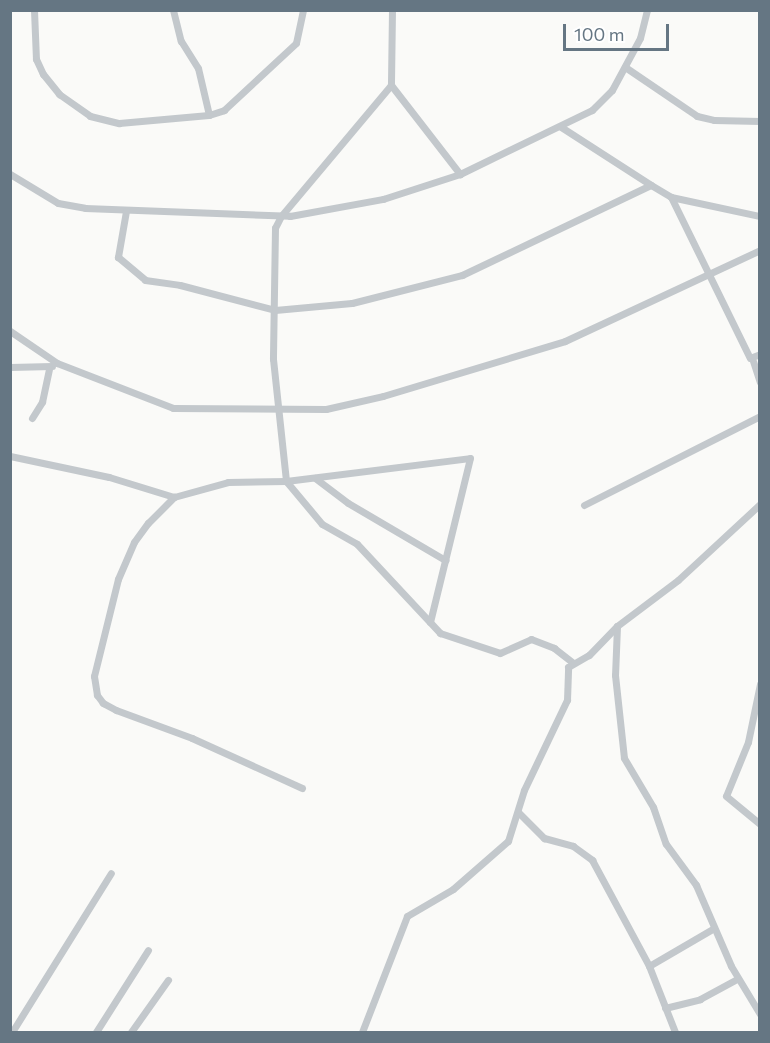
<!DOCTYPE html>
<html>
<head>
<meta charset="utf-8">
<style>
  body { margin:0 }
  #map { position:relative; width:770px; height:1043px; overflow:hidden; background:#fafaf8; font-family:Commissioner,sans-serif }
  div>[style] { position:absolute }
  .street>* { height:7px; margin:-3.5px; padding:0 3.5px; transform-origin:3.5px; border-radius:3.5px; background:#c3c8cc }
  span { translate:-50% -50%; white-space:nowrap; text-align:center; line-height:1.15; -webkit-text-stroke:6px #fff; paint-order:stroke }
  .frame { position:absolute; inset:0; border:12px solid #657683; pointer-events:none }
  .scale { position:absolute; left:563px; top:24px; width:106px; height:27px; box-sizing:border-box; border:3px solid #657683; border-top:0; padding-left:8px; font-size:18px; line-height:21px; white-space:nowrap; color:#657683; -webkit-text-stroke:4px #fff; paint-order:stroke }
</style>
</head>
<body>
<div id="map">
  <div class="street">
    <i style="left:34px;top:10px;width:49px;rotate:87.7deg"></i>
    <i style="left:36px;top:59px;width:17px;rotate:65deg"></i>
    <i style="left:43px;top:74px;width:26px;rotate:51deg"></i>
    <i style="left:59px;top:94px;width:38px;rotate:35deg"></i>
    <i style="left:90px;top:116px;width:30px;rotate:14deg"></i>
    <i style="left:119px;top:123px;width:90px;rotate:-5.1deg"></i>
    <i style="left:209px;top:115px;width:16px;rotate:-18deg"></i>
    <i style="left:224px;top:110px;width:98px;rotate:-42.9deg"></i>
    <i style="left:296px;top:43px;width:34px;rotate:-78deg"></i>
    <i style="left:173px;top:10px;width:32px;rotate:76deg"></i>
    <i style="left:181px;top:41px;width:32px;rotate:58deg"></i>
    <i style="left:198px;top:68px;width:48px;rotate:76.8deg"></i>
    <i style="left:392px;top:10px;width:75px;rotate:90.8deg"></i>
    <i style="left:391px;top:85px;width:171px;rotate:130deg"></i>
    <i style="left:281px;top:216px;width:13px;rotate:117deg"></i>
    <i style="left:275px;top:228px;width:131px;rotate:90.9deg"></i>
    <i style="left:273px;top:359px;width:123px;rotate:83.9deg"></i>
    <i style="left:286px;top:481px;width:56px;rotate:50.1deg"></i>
    <i style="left:322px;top:524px;width:40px;rotate:29.7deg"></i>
    <i style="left:357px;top:544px;width:122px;rotate:47deg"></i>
    <i style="left:440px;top:633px;width:63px;rotate:18.4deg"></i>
    <i style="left:500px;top:653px;width:34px;rotate:-24deg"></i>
    <i style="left:531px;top:639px;width:25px;rotate:21deg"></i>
    <i style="left:554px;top:648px;width:24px;rotate:38deg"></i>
    <i style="left:625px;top:67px;width:87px;rotate:34.2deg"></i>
    <i style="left:697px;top:116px;width:17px;rotate:13deg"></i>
    <i style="left:714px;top:120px;width:46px;rotate:1.2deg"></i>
    <i style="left:391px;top:85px;width:113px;rotate:52.2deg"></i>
    <i style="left:10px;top:174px;width:56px;rotate:31.1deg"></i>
    <i style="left:58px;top:203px;width:27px;rotate:10deg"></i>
    <i style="left:85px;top:208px;width:205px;rotate:2.2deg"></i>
    <i style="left:290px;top:216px;width:95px;rotate:-10.4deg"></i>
    <i style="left:383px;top:199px;width:81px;rotate:-18deg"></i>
    <i style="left:460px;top:174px;width:147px;rotate:-25.9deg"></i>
    <i style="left:592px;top:110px;width:28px;rotate:-45deg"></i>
    <i style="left:612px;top:90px;width:59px;rotate:-61.7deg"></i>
    <i style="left:640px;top:38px;width:29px;rotate:-76deg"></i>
    <i style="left:651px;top:185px;width:23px;rotate:31deg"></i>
    <i style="left:671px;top:197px;width:179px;rotate:63.9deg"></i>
    <i style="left:750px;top:358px;width:11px;rotate:-22deg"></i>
    <i style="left:671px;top:197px;width:91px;rotate:12.1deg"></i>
    <i style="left:126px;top:211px;width:47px;rotate:99.9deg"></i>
    <i style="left:118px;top:257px;width:35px;rotate:40deg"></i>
    <i style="left:145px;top:280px;width:35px;rotate:8deg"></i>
    <i style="left:180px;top:285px;width:98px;rotate:14.7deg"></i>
    <i style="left:275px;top:310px;width:77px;rotate:-5.2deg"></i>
    <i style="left:352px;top:303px;width:114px;rotate:-14.3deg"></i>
    <i style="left:462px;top:275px;width:209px;rotate:-25.5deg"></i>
    <i style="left:651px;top:185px;width:107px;rotate:-147.2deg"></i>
    <i style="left:10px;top:331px;width:57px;rotate:34.2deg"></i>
    <i style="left:57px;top:363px;width:124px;rotate:21.2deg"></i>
    <i style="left:173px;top:408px;width:153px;rotate:0.4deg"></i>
    <i style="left:326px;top:409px;width:58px;rotate:-12.8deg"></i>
    <i style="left:383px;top:396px;width:190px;rotate:-16.8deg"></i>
    <i style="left:565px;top:341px;width:215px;rotate:-25deg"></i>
    <i style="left:753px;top:361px;width:22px;rotate:72deg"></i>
    <i style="left:10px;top:367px;width:42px;rotate:-1.4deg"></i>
    <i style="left:32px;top:418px;width:19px;rotate:-58deg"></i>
    <i style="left:42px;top:402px;width:35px;rotate:-78deg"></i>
    <i style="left:10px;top:456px;width:101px;rotate:12deg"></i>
    <i style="left:109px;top:477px;width:68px;rotate:17.1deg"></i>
    <i style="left:315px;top:478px;width:41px;rotate:37.1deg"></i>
    <i style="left:348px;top:503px;width:113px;rotate:30.4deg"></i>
    <i style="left:584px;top:505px;width:197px;rotate:-26.8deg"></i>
    <i style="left:617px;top:626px;width:49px;rotate:92.3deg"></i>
    <i style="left:615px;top:675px;width:83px;rotate:83.8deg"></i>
    <i style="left:624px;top:758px;width:57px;rotate:59.4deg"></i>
    <i style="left:653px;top:807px;width:39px;rotate:71deg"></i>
    <i style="left:666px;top:844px;width:51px;rotate:53.8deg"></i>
    <i style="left:696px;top:885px;width:88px;rotate:66.6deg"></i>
    <i style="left:731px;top:966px;width:56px;rotate:58.9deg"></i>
    <i style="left:760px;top:684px;width:59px;rotate:101.7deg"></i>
    <i style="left:748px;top:742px;width:58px;rotate:112.2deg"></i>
    <i style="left:726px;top:796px;width:44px;rotate:39.5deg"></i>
    <i style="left:302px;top:788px;width:121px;rotate:-155.6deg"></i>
    <i style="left:192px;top:738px;width:81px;rotate:-159.8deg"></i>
    <i style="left:116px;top:710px;width:15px;rotate:-152deg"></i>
    <i style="left:103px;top:703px;width:10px;rotate:-127deg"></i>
    <i style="left:97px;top:695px;width:19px;rotate:-99deg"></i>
    <i style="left:94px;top:676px;width:100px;rotate:-76.1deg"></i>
    <i style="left:118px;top:579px;width:40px;rotate:-66.6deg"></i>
    <i style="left:134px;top:542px;width:24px;rotate:-54deg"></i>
    <i style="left:148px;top:523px;width:37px;rotate:-45deg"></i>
    <i style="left:174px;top:497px;width:56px;rotate:-15.5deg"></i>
    <i style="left:228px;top:482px;width:58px;rotate:-1deg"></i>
    <i style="left:286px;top:481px;width:185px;rotate:-7.1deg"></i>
    <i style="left:470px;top:458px;width:169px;rotate:103.7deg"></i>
    <i style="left:518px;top:812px;width:37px;rotate:45deg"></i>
    <i style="left:544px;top:838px;width:30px;rotate:15deg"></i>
    <i style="left:573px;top:846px;width:24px;rotate:36deg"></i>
    <i style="left:592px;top:860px;width:120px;rotate:61.7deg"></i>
    <i style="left:649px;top:966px;width:71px;rotate:68.5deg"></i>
    <i style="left:649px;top:966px;width:75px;rotate:-30.3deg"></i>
    <i style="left:665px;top:1008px;width:36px;rotate:-14deg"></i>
    <i style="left:700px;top:999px;width:42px;rotate:-28.4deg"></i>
    <i style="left:12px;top:1032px;width:187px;rotate:-58.1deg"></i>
    <i style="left:96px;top:1032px;width:97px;rotate:-57.6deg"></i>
    <i style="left:131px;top:1032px;width:64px;rotate:-54.6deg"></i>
    <i style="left:362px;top:1032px;width:124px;rotate:-68.8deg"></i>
    <i style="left:407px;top:916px;width:53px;rotate:-30.4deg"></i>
    <i style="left:453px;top:889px;width:73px;rotate:-41.1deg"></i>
    <i style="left:508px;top:841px;width:53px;rotate:-72.6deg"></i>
    <i style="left:524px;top:790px;width:100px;rotate:-64.5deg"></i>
    <i style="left:567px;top:700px;width:33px;rotate:-88deg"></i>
    <i style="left:568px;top:667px;width:24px;rotate:-30deg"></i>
    <i style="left:589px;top:655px;width:40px;rotate:-46deg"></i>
    <i style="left:617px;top:626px;width:76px;rotate:-37deg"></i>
    <i style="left:678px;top:580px;width:112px;rotate:-42.8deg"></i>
  </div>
  <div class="frame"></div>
  <div class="scale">100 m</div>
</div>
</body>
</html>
